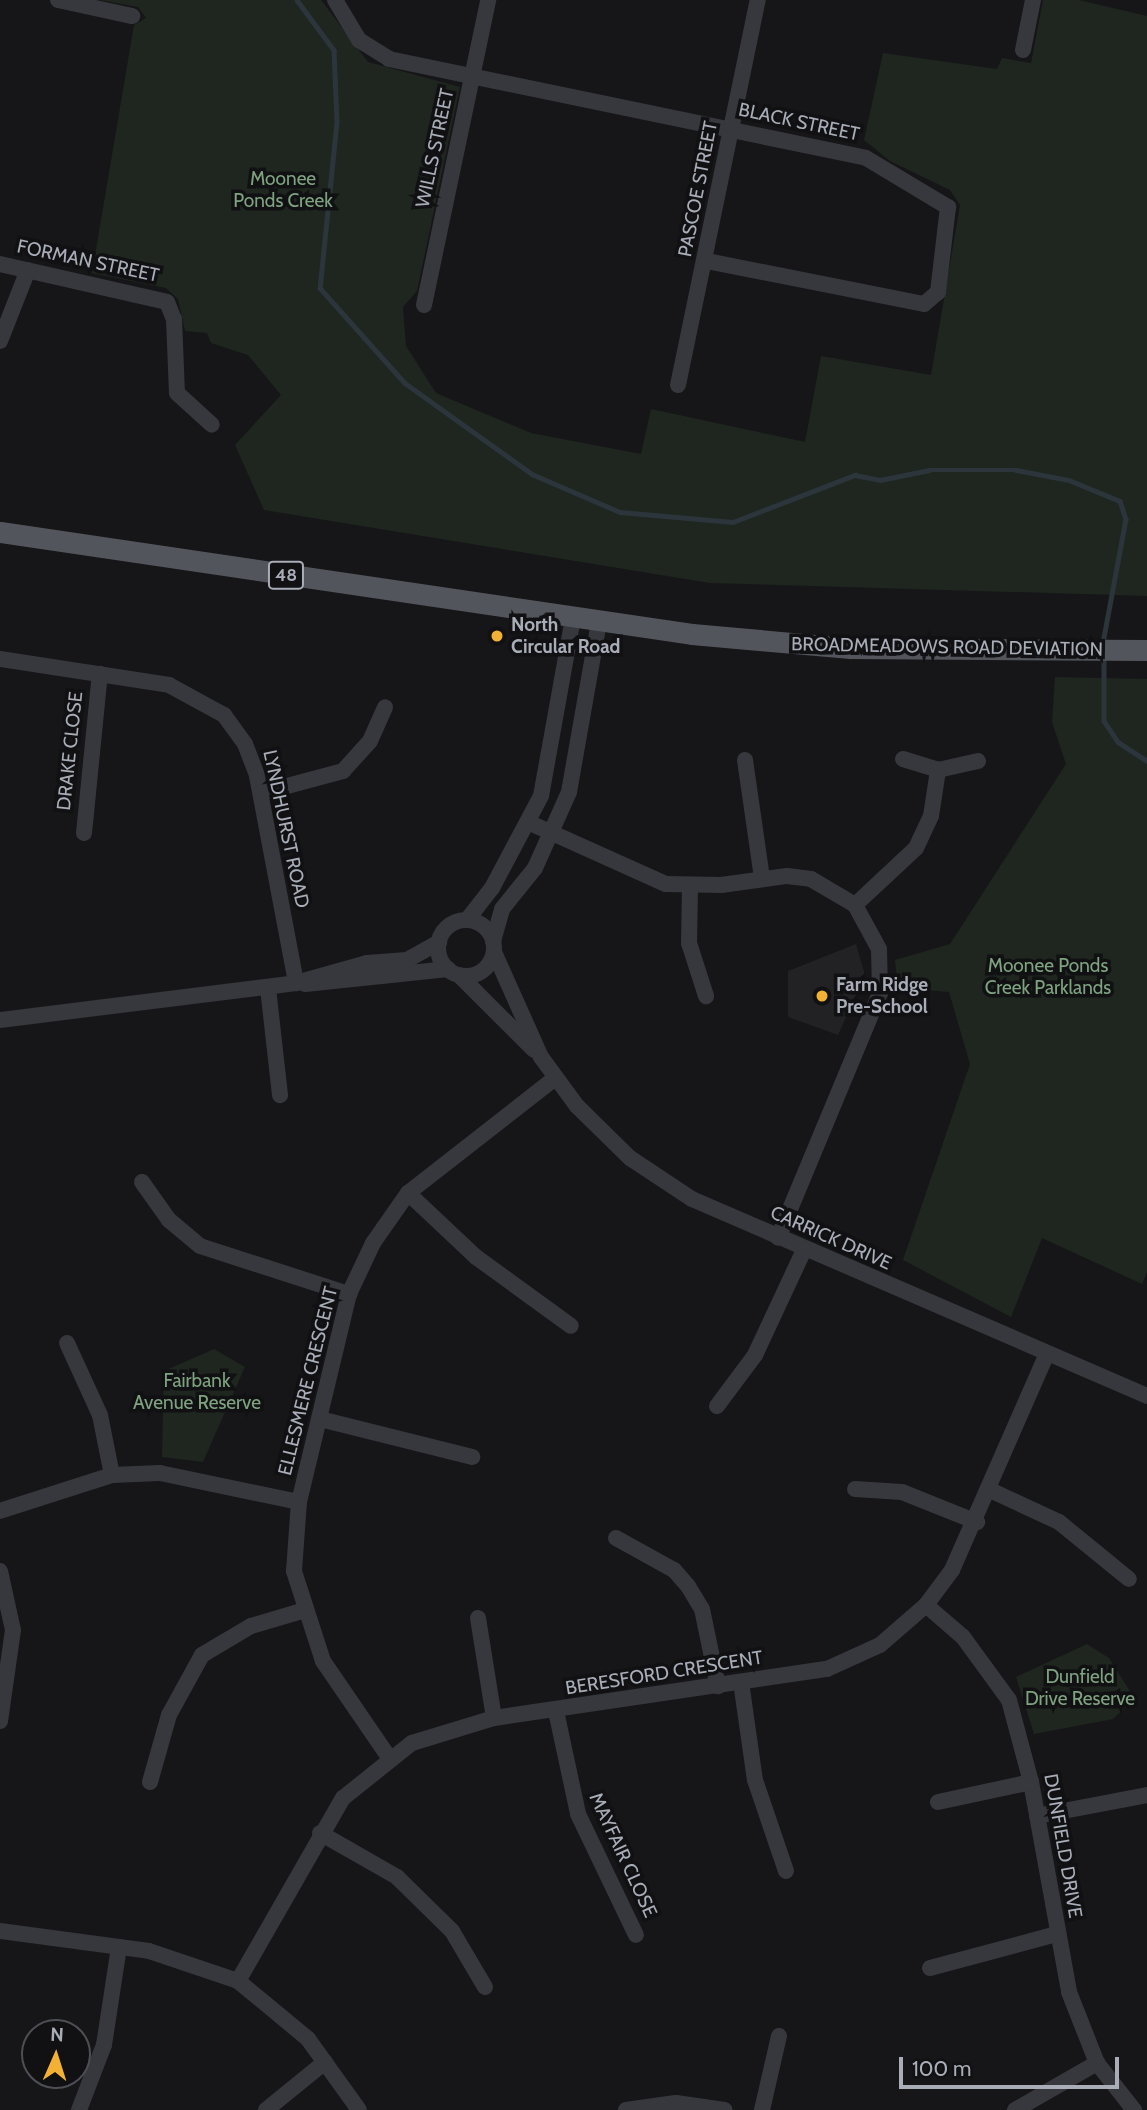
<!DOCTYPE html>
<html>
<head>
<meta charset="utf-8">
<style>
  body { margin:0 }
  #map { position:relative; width:1147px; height:2110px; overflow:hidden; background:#161618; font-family:Cabin,sans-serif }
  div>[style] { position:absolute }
  .built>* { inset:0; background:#222225 }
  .green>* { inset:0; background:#1e261f }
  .stream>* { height:4.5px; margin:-2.25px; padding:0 2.25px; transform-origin:2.25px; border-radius:2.25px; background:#2c353c }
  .minor>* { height:16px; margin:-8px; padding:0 8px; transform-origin:8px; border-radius:8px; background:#37383d }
  .minor>.ring { margin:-8px; padding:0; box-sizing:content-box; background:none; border:16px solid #37383d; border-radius:50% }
  .major>* { height:21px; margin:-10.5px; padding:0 10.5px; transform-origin:10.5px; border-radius:10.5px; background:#53555c }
  .dots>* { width:19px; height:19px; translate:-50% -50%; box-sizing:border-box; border:4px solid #111113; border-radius:50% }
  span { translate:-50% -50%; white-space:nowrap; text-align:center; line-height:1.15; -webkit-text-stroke:7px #111113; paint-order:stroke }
  .shield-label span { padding:2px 5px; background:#111113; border:2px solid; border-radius:5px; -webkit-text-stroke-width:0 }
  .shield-label { font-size:18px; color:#a8adb8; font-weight:700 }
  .street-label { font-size:19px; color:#a8adb8 }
  .park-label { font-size:19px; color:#7fa381 }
  .poi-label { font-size:19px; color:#a8adb8; font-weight:700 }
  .left { translate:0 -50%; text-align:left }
  .north { position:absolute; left:21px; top:2019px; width:70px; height:70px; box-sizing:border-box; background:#111113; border:2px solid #4d4f55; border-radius:50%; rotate:3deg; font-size:19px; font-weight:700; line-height:28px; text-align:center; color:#a8adb8 }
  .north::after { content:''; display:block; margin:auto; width:24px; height:32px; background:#f2b134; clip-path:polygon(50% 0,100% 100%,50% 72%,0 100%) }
  .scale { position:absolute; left:899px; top:2057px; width:220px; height:32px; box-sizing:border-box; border:4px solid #a8adb8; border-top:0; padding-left:9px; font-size:21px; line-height:24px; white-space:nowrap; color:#a8adb8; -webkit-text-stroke:5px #111113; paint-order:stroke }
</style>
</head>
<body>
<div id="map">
  <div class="built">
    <i style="clip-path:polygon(856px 944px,865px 975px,838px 1035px,788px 1017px,788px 971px)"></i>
  </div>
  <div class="green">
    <i style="clip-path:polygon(100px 0,321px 0,368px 62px,460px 87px,417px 291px,403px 307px,406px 346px,436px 393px,531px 433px,641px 454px,651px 409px,805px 442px,821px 356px,931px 375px,960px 205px,950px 190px,890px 161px,864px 140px,883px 53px,997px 69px,1002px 58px,1031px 63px,1043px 0,1079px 0,1147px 16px,1147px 596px,710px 583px,264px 510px,235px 445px,281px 395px,248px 355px,211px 343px,207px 333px,185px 331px,178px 299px,166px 288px,92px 273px,134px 25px,146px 18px,138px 7px)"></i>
    <i style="clip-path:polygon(1055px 677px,1147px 679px,1147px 1272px,1142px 1284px,1042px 1238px,1011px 1317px,903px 1260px,970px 1064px,949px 992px,898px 988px,895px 960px,950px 944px,1066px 764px,1052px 722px)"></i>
    <i style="clip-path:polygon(214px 1349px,245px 1367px,203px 1462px,162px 1457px,164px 1371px)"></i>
    <i style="clip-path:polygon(1087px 1644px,1109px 1658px,1135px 1699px,1113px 1719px,1034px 1734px,1016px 1677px)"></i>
  </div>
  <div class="stream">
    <i style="left:297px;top:0;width:62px;rotate:53.5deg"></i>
    <i style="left:334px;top:50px;width:72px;rotate:87.6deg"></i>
    <i style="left:337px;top:122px;width:167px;rotate:95.8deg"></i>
    <i style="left:320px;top:288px;width:127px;rotate:48.2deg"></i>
    <i style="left:405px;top:383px;width:156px;rotate:35.6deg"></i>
    <i style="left:532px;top:474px;width:96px;rotate:23.4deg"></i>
    <i style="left:620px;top:512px;width:113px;rotate:5.1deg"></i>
    <i style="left:733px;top:522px;width:131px;rotate:-21.1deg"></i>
    <i style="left:855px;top:475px;width:25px;rotate:11deg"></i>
    <i style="left:880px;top:480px;width:50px;rotate:-11.5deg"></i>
    <i style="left:929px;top:470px;width:87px"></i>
    <i style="left:1016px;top:470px;width:54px;rotate:10.7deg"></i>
    <i style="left:1069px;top:480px;width:55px;rotate:22.4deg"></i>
    <i style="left:1120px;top:501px;width:19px;rotate:72deg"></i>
    <i style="left:1126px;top:519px;width:126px;rotate:100.5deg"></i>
    <i style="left:1104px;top:655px;width:66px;rotate:90deg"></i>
    <i style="left:1104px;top:721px;width:25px;rotate:56deg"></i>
    <i style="left:1118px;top:742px;width:35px;rotate:33deg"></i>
  </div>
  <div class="minor">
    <i style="left:58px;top:0;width:76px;rotate:12.2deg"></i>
    <i style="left:335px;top:0;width:47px;rotate:59deg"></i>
    <i style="left:359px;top:40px;width:36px;rotate:32deg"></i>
    <i style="left:389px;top:59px;width:487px;rotate:11.7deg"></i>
    <i style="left:866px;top:158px;width:96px;rotate:30.9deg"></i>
    <i style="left:948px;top:207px;width:86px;rotate:96.7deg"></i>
    <i style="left:938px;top:292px;width:18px;rotate:139deg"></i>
    <i style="left:924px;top:304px;width:222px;rotate:-168.8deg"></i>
    <i style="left:1023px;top:50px;width:51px;rotate:-78.7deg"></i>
    <i style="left:0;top:264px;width:171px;rotate:12.8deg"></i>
    <i style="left:167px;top:302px;width:18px;rotate:68deg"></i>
    <i style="left:174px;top:319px;width:74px;rotate:87.7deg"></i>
    <i style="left:177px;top:393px;width:47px;rotate:42.4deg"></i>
    <i style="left:424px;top:305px;width:312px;rotate:-78.1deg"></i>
    <i style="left:0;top:341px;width:76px;rotate:-68.5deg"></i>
    <i style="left:678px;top:385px;width:393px;rotate:-78.3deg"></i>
    <i style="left:0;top:659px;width:171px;rotate:8.7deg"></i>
    <i style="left:169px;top:685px;width:63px;rotate:28.6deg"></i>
    <i style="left:224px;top:715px;width:36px;rotate:54deg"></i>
    <i style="left:245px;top:744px;width:34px;rotate:69deg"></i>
    <i style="left:257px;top:776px;width:211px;rotate:79.3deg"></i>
    <i style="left:903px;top:759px;width:37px;rotate:17deg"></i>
    <i style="left:938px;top:770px;width:41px;rotate:-12.7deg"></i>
    <i style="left:745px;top:760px;width:119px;rotate:81.8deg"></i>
    <i style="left:261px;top:793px;width:85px;rotate:-15deg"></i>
    <i style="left:343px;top:771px;width:40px;rotate:-48deg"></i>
    <i style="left:370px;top:741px;width:37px;rotate:-66deg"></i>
    <i style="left:530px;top:823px;width:149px;rotate:24.2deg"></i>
    <i style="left:666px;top:884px;width:55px;rotate:1deg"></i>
    <i style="left:721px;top:885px;width:67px;rotate:-7.8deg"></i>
    <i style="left:787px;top:876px;width:24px;rotate:7deg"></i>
    <i style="left:811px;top:879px;width:51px;rotate:30.6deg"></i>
    <i style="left:855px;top:905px;width:50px;rotate:61.4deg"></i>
    <i style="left:879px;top:949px;width:44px;rotate:88.7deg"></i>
    <i style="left:880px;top:993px;width:265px;rotate:112.6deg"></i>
    <i style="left:84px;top:833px;width:160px;rotate:-84.3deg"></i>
    <i style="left:690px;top:887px;width:56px;rotate:91deg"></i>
    <i style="left:689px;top:943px;width:56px;rotate:72.2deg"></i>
    <i style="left:855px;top:905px;width:83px;rotate:-43.1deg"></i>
    <i style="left:916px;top:848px;width:35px;rotate:-65deg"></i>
    <i style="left:931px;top:816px;width:47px;rotate:-81.3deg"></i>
    <i style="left:467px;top:920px;width:41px;rotate:-52deg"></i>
    <i style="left:492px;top:888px;width:104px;rotate:-62deg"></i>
    <i style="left:541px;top:796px;width:181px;rotate:-79.8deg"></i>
    <i class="ring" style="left:438px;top:920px;width:40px;height:40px"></i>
    <i style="left:493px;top:941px;width:33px;rotate:-74deg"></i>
    <i style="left:502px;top:909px;width:53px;rotate:-51.2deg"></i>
    <i style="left:535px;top:868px;width:83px;rotate:-65.9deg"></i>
    <i style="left:569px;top:792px;width:173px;rotate:-80deg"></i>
    <i style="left:494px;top:952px;width:115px;rotate:65.9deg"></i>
    <i style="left:541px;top:1057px;width:61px;rotate:53.7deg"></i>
    <i style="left:577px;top:1106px;width:74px;rotate:44.5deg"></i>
    <i style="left:630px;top:1158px;width:74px;rotate:33.5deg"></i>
    <i style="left:692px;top:1199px;width:496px;rotate:23.4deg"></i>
    <i style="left:459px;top:975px;width:106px;rotate:45deg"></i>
    <i style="left:305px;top:984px;width:144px;rotate:-6deg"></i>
    <i style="left:268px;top:988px;width:108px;rotate:83.6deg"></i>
    <i style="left:0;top:1020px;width:298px;rotate:-7.1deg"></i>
    <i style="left:296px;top:983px;width:74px;rotate:-15.7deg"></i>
    <i style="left:367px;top:963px;width:40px;rotate:-4.3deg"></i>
    <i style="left:407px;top:960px;width:37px;rotate:-29deg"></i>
    <i style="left:142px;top:1182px;width:47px;rotate:54.6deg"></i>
    <i style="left:169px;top:1220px;width:40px;rotate:40deg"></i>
    <i style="left:200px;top:1246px;width:157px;rotate:17.9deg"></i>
    <i style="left:408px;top:1193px;width:93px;rotate:43.3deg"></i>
    <i style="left:476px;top:1257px;width:117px;rotate:36deg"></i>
    <i style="left:67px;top:1343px;width:79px;rotate:65.4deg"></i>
    <i style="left:100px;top:1415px;width:61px;rotate:78.7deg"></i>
    <i style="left:717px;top:1406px;width:64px;rotate:-53.3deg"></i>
    <i style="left:755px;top:1355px;width:116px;rotate:-65deg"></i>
    <i style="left:320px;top:1419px;width:157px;rotate:14deg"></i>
    <i style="left:855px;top:1489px;width:47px;rotate:3.7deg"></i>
    <i style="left:902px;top:1492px;width:81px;rotate:21.8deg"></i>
    <i style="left:990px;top:1490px;width:76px;rotate:24.9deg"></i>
    <i style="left:1059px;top:1522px;width:90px;rotate:39.2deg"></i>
    <i style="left:0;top:1511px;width:118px;rotate:-17.8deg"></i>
    <i style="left:112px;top:1475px;width:48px;rotate:-2.4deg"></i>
    <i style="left:160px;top:1473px;width:142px;rotate:11.8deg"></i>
    <i style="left:616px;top:1538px;width:66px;rotate:28.9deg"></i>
    <i style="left:674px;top:1570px;width:21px;rotate:49deg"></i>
    <i style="left:688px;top:1586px;width:27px;rotate:59deg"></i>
    <i style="left:702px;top:1609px;width:79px;rotate:78.3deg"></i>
    <i style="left:0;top:1571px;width:60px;rotate:77.6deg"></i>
    <i style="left:13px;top:1630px;width:92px;rotate:98.1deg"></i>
    <i style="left:926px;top:1605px;width:49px;rotate:40.9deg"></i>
    <i style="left:963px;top:1637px;width:78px;rotate:53.9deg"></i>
    <i style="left:1009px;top:1700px;width:85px;rotate:75deg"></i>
    <i style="left:1031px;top:1782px;width:213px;rotate:79.7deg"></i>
    <i style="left:1069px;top:1992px;width:76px;rotate:68.5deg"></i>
    <i style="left:1097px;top:2063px;width:60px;rotate:51.8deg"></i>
    <i style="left:478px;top:1618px;width:101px;rotate:80.9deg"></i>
    <i style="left:741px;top:1682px;width:99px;rotate:81.9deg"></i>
    <i style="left:755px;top:1780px;width:96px;rotate:71.2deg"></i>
    <i style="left:556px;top:1711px;width:105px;rotate:77.9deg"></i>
    <i style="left:578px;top:1814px;width:134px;rotate:64.4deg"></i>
    <i style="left:388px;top:1756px;width:115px;rotate:-124.4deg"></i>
    <i style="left:323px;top:1661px;width:95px;rotate:-107.9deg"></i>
    <i style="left:294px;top:1571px;width:69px;rotate:-85.9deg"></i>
    <i style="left:299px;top:1502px;width:214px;rotate:-76.5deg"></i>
    <i style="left:349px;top:1294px;width:56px;rotate:-64.8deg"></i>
    <i style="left:373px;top:1243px;width:61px;rotate:-55deg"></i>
    <i style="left:408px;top:1193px;width:187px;rotate:-38deg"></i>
    <i style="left:150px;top:1782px;width:70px;rotate:-74.2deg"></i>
    <i style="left:169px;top:1715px;width:68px;rotate:-61.2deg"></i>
    <i style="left:202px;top:1655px;width:57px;rotate:-30.6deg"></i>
    <i style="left:251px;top:1626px;width:53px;rotate:-16.4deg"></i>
    <i style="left:938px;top:1802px;width:95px;rotate:-12.1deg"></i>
    <i style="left:1037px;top:1816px;width:112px;rotate:-10.8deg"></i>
    <i style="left:320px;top:1833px;width:89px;rotate:29.7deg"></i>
    <i style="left:397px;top:1877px;width:77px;rotate:44.5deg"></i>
    <i style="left:452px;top:1931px;width:65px;rotate:59.5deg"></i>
    <i style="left:0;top:1931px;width:150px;rotate:7.6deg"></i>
    <i style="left:149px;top:1951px;width:94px;rotate:18.6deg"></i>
    <i style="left:238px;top:1981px;width:91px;rotate:39.6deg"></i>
    <i style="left:308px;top:2039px;width:87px;rotate:54.3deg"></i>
    <i style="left:930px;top:1968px;width:131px;rotate:-15deg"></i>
    <i style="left:238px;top:1981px;width:211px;rotate:-60.2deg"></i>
    <i style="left:343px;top:1798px;width:88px;rotate:-38.6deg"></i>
    <i style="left:412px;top:1743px;width:86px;rotate:-17deg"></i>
    <i style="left:494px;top:1718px;width:337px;rotate:-8.4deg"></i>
    <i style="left:827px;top:1669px;width:58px;rotate:-24.4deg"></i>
    <i style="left:880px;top:1645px;width:61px;rotate:-41deg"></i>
    <i style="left:926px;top:1605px;width:44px;rotate:-53.4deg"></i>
    <i style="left:952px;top:1570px;width:236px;rotate:-66.3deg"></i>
    <i style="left:79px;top:2110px;width:70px;rotate:-69deg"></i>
    <i style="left:104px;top:2045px;width:99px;rotate:-81.3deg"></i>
    <i style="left:266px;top:2110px;width:76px;rotate:-39.1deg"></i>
    <i style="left:626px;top:2110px;width:50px;rotate:-8deg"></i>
    <i style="left:676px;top:2103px;width:49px;rotate:8.1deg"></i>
    <i style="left:762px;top:2110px;width:76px;rotate:-77.1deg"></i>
    <i style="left:1015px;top:2110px;width:95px;rotate:-29.8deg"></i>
  </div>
  <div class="major">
    <i style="left:0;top:532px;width:699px;rotate:8.38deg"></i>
    <i style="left:692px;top:634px;width:159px;rotate:5.1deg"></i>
    <i style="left:850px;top:648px;width:297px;rotate:0.4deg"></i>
  </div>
  <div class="dots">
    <i style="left:497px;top:636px;background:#f2b134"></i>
    <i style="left:822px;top:996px;background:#f2b134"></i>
  </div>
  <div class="shield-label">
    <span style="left:286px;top:575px">48</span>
  </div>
  <div class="street-label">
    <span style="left:799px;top:122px;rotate:12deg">BLACK STREET</span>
    <span style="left:435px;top:148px;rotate:-78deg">WILLS STREET</span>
    <span style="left:698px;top:189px;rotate:-79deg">PASCOE STREET</span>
    <span style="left:88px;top:261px;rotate:12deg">FORMAN STREET</span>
    <span style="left:947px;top:647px;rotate:1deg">BROADMEADOWS ROAD DEVIATION</span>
    <span style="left:70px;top:751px;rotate:-84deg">DRAKE CLOSE</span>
    <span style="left:286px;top:829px;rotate:78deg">LYNDHURST ROAD</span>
    <span style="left:831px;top:1238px;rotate:24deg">CARRICK DRIVE</span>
    <span style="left:308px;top:1381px;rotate:-76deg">ELLESMERE CRESCENT</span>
    <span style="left:664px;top:1673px;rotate:-9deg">BERESFORD CRESCENT</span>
    <span style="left:1063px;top:1846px;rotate:80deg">DUNFIELD DRIVE</span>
    <span style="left:623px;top:1855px;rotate:65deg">MAYFAIR CLOSE</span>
  </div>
  <div class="park-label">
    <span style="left:283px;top:190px">Moonee<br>Ponds Creek</span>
    <span style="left:1048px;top:977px">Moonee Ponds<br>Creek Parklands</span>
    <span style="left:197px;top:1392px">Fairbank<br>Avenue Reserve</span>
    <span style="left:1080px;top:1688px">Dunfield<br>Drive Reserve</span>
  </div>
  <div class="poi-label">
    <span class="left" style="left:511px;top:636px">North<br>Circular Road</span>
    <span class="left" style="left:836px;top:996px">Farm Ridge<br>Pre-School</span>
  </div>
  <div class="north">N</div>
  <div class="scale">100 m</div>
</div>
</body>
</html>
